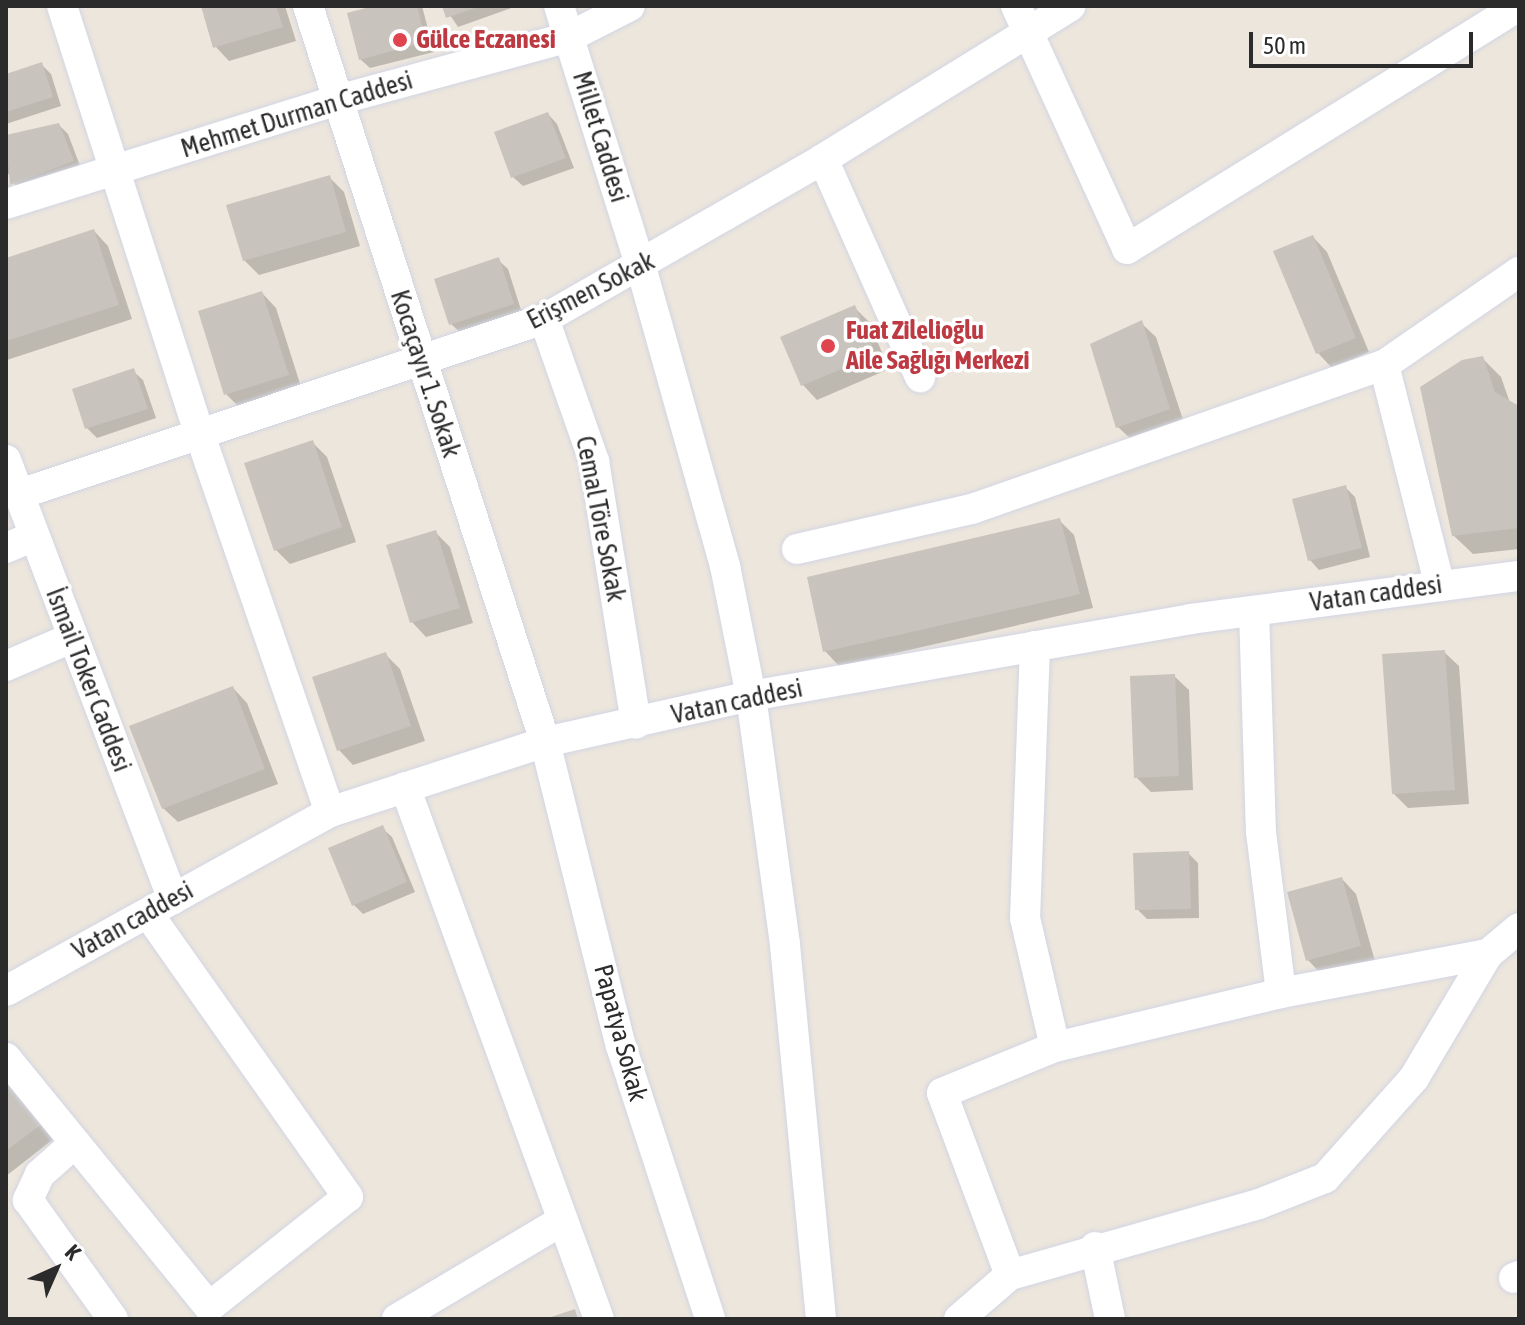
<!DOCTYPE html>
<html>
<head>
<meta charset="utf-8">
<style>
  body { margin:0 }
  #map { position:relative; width:1525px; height:1325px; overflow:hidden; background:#ede6dc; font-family:"Asap Condensed",sans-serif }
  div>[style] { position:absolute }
  .shadow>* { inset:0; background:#0003 }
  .building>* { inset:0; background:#c8c3bc }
  .roads { filter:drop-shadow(0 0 2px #d2d5e4) drop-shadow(0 0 2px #d2d5e4) }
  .minor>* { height:30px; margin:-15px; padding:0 15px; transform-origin:15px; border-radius:15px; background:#fff }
  .dots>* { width:22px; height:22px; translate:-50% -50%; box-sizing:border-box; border:4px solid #fff; border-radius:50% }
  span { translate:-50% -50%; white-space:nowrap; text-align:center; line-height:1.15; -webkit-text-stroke:7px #fff; paint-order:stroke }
  .health-label { font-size:26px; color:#be3a42; font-weight:700 }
  .left { translate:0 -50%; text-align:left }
  .street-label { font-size:26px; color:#2b2b2b }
  .frame { position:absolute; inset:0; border:8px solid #2b2b2b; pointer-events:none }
  .north { position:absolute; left:16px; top:1229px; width:80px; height:80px; -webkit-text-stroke:6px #fff; paint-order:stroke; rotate:45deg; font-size:22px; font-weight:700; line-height:32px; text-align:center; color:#2b2b2b }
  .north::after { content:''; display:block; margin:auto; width:28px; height:36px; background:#2b2b2b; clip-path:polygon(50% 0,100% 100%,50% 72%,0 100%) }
  .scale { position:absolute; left:1249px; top:32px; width:224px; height:36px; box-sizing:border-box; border:4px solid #2b2b2b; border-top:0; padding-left:10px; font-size:24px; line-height:28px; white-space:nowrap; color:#2b2b2b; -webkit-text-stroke:6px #fff; paint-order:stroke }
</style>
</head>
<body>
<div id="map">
  <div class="shadow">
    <i style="clip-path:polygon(203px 6px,285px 6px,296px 41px,229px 61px,215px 46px)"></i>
    <i style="clip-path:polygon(381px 6px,422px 6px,434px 52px,370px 68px,360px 59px)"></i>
    <i style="clip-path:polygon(444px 6px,517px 6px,458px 27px)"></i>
    <i style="clip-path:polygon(41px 64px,51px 74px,61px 106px,6px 124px,6px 76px)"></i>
    <i style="clip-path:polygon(548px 114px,557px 124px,574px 168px,523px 186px,513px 177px)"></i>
    <i style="clip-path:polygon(59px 125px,68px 134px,82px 171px,21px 194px,6px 170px,6px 139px)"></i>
    <i style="clip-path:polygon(330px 178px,344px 192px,360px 246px,259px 275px,244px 260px)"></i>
    <i style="clip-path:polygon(94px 231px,108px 246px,132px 319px,7px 360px,6px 260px)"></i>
    <i style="clip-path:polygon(1313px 237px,1327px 252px,1369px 352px,1332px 368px,1318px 353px)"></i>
    <i style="clip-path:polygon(498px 260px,508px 269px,522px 313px,461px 333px,451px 324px)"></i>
    <i style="clip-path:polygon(262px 293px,276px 308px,302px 390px,241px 409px,226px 394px)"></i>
    <i style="clip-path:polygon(854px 307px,869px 322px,889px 369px,817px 400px,803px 385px)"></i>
    <i style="clip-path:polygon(1141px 323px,1156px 337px,1184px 423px,1133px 441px,1118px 427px)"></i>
    <i style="clip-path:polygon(1482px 358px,1501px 377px,1510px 403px,1519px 408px,1519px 549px,1473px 554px,1453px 535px)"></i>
    <i style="clip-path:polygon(133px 371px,143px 380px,156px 418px,97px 438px,87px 428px)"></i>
    <i style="clip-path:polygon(312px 442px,327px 457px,356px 542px,290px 564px,276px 550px)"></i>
    <i style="clip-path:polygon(1345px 487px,1355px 497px,1370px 557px,1319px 570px,1310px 560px)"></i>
    <i style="clip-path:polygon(1059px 520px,1074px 535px,1093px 608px,839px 666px,825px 651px)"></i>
    <i style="clip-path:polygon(436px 533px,450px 547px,473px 623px,426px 637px,412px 622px)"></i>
    <i style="clip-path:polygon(1444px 652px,1459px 666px,1469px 804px,1408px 808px,1394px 794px)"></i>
    <i style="clip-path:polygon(386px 655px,400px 669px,425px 741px,353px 765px,339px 750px)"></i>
    <i style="clip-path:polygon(1174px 676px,1189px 690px,1193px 790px,1151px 792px,1136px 777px)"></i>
    <i style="clip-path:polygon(233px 688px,247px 703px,278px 784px,178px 822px,163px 808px)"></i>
    <i style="clip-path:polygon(382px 828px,392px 837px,415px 892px,363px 914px,353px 904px)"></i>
    <i style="clip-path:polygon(1188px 853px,1198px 863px,1199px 918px,1147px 919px,1137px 909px)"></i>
    <i style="clip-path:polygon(1342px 879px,1356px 894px,1375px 961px,1322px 975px,1308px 960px)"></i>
    <i style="clip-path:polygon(6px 1081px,55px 1138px,6px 1176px)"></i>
  </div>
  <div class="building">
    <i style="clip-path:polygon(201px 6px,276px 6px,283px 27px,213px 48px)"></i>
    <i style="clip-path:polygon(373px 6px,417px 6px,426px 42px,359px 60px,347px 13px)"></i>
    <i style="clip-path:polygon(442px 6px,481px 6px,446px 18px)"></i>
    <i style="clip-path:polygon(42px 62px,53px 97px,6px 112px,6px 74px)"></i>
    <i style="clip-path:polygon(548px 112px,566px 158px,511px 178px,494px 132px)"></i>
    <i style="clip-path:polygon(59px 123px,74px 161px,10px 185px,6px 135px)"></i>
    <i style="clip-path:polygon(330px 175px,346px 232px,243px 261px,226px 205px)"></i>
    <i style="clip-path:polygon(94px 229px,119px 305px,6px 341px,6px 258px)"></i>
    <i style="clip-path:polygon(1313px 235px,1356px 338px,1316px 354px,1273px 251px)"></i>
    <i style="clip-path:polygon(499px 257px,514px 304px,449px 325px,434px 279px)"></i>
    <i style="clip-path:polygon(262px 291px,289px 375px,224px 395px,198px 311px)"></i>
    <i style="clip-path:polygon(855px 305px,876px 355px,801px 386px,780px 337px)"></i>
    <i style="clip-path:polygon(1142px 320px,1170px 409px,1116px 428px,1090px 344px)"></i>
    <i style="clip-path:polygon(1483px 356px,1495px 392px,1519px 406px,1519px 528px,1452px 536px,1420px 387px,1462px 360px)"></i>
    <i style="clip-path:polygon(134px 368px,148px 409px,85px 429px,72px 389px)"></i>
    <i style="clip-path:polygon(313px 440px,342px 527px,274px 551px,244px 463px)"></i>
    <i style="clip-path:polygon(1346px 485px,1362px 548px,1308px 561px,1292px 499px)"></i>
    <i style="clip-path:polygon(1060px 518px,1080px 594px,823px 652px,807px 577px)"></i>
    <i style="clip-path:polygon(436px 530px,460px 608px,410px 623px,386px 545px)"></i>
    <i style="clip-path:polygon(1445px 650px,1455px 790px,1392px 794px,1382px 654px)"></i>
    <i style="clip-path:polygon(386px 652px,411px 726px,337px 751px,312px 677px)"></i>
    <i style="clip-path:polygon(1175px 674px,1179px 776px,1134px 778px,1130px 676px)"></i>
    <i style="clip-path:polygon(233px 686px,265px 769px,162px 809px,129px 726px)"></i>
    <i style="clip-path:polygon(383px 825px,407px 882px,352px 906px,328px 848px)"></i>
    <i style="clip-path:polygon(1189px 851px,1191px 909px,1135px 910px,1133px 853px)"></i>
    <i style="clip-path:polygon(1342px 877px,1361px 946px,1306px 961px,1287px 892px)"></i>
    <i style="clip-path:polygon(6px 1081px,43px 1123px,6px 1151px)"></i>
    <i style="clip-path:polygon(575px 1309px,578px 1319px,548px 1319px,548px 1318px)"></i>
  </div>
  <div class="roads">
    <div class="minor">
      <i style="left:62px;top:6px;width:451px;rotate:72.2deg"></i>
      <i style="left:200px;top:435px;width:399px;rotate:71deg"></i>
      <i style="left:308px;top:6px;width:773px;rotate:72.15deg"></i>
      <i style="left:545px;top:742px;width:313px;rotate:76deg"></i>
      <i style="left:621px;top:1046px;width:287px;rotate:71.9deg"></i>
      <i style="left:559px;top:6px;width:274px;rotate:72.6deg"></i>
      <i style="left:641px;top:267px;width:311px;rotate:74.3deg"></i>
      <i style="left:725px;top:566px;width:133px;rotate:78.7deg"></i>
      <i style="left:751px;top:696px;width:251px;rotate:82.2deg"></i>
      <i style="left:785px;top:945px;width:376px;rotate:84.5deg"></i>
      <i style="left:1016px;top:6px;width:267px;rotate:65.4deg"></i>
      <i style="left:1127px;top:249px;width:461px;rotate:-31.8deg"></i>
      <i style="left:823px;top:159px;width:239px;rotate:66deg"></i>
      <i style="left:6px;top:204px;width:344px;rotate:-17.4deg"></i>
      <i style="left:334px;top:101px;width:244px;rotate:-15.2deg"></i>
      <i style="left:569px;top:37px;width:68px;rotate:-26.9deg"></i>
      <i style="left:544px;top:319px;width:151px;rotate:70.6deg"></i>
      <i style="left:594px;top:461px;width:266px;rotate:80.9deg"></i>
      <i style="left:1384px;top:365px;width:228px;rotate:75.8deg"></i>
      <i style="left:6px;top:460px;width:470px;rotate:69.2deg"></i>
      <i style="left:20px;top:494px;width:552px;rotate:-18.47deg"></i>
      <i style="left:544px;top:319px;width:322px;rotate:-29.8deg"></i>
      <i style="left:823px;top:159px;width:291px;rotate:-31.7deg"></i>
      <i style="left:6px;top:548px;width:30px;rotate:-23deg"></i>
      <i style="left:797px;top:549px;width:180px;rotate:-12.9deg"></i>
      <i style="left:972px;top:509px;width:436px;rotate:-19.3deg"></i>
      <i style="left:1384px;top:365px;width:164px;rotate:-34.6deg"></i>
      <i style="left:1254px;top:611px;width:221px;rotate:88.2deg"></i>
      <i style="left:1261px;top:832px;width:162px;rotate:82.9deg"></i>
      <i style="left:1035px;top:646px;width:272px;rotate:92.1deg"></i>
      <i style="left:1025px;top:918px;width:132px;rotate:76.9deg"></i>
      <i style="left:6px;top:666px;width:71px;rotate:-23.3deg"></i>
      <i style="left:405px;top:787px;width:566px;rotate:69.97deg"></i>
      <i style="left:6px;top:991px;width:370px;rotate:-28.9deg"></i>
      <i style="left:330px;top:812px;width:226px;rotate:-18deg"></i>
      <i style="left:545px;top:742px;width:211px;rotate:-12.6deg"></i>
      <i style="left:751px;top:696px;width:447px;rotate:-9.9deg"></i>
      <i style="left:1191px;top:619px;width:331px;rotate:-7.5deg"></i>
      <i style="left:6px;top:1058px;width:321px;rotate:50.8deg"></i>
      <i style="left:209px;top:1307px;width:177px;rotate:-38.4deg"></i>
      <i style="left:348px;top:1197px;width:347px;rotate:-125.2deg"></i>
      <i style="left:75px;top:1143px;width:47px;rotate:138.5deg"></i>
      <i style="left:40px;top:1174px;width:29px;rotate:115deg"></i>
      <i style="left:28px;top:1200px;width:146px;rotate:54.5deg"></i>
      <i style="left:1095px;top:1247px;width:74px;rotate:78.2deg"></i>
      <i style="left:1010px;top:1275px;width:194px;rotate:-110.5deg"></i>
      <i style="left:942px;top:1093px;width:122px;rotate:-22.2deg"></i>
      <i style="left:1055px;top:1047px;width:232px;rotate:-13.4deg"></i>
      <i style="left:1281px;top:993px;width:211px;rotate:-10.7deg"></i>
      <i style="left:1514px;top:1278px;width:5px;rotate:-22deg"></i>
      <i style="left:397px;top:1319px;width:193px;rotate:-30.8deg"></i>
      <i style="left:959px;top:1319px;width:67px;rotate:-40.8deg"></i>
      <i style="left:1010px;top:1275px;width:259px;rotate:-15.9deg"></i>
      <i style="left:1259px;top:1204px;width:71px;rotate:-21.5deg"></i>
      <i style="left:1325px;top:1178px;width:134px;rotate:-48.3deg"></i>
      <i style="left:1414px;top:1078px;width:144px;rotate:-59.2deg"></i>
      <i style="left:1488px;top:954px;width:40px;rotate:-40deg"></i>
    </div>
  </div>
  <div class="dots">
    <i style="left:400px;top:40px;background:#e0444e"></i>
    <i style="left:828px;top:346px;background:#e0444e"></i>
  </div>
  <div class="health-label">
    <span class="left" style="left:416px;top:40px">Gülce Eczanesi</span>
    <span class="left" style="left:846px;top:346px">Fuat Zilelioğlu<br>Aile Sağlığı Merkezi</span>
  </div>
  <div class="street-label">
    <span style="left:297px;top:115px;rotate:-17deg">Mehmet Durman Caddesi</span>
    <span style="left:600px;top:137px;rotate:73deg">Millet Caddesi</span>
    <span style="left:591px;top:291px;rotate:-27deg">Erişmen Sokak</span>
    <span style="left:425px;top:374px;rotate:72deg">Kocaçayır 1. Sokak</span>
    <span style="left:600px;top:519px;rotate:79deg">Cemal Töre Sokak</span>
    <span style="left:1376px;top:594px;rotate:-8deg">Vatan caddesi</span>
    <span style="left:88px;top:680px;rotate:69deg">İsmail Toker Caddesi</span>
    <span style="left:737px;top:702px;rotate:-12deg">Vatan caddesi</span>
    <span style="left:133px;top:921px;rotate:-29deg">Vatan caddesi</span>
    <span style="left:620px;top:1033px;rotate:75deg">Papatya Sokak</span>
  </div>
  <div class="frame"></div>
  <div class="north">K</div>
  <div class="scale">50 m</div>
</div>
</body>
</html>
